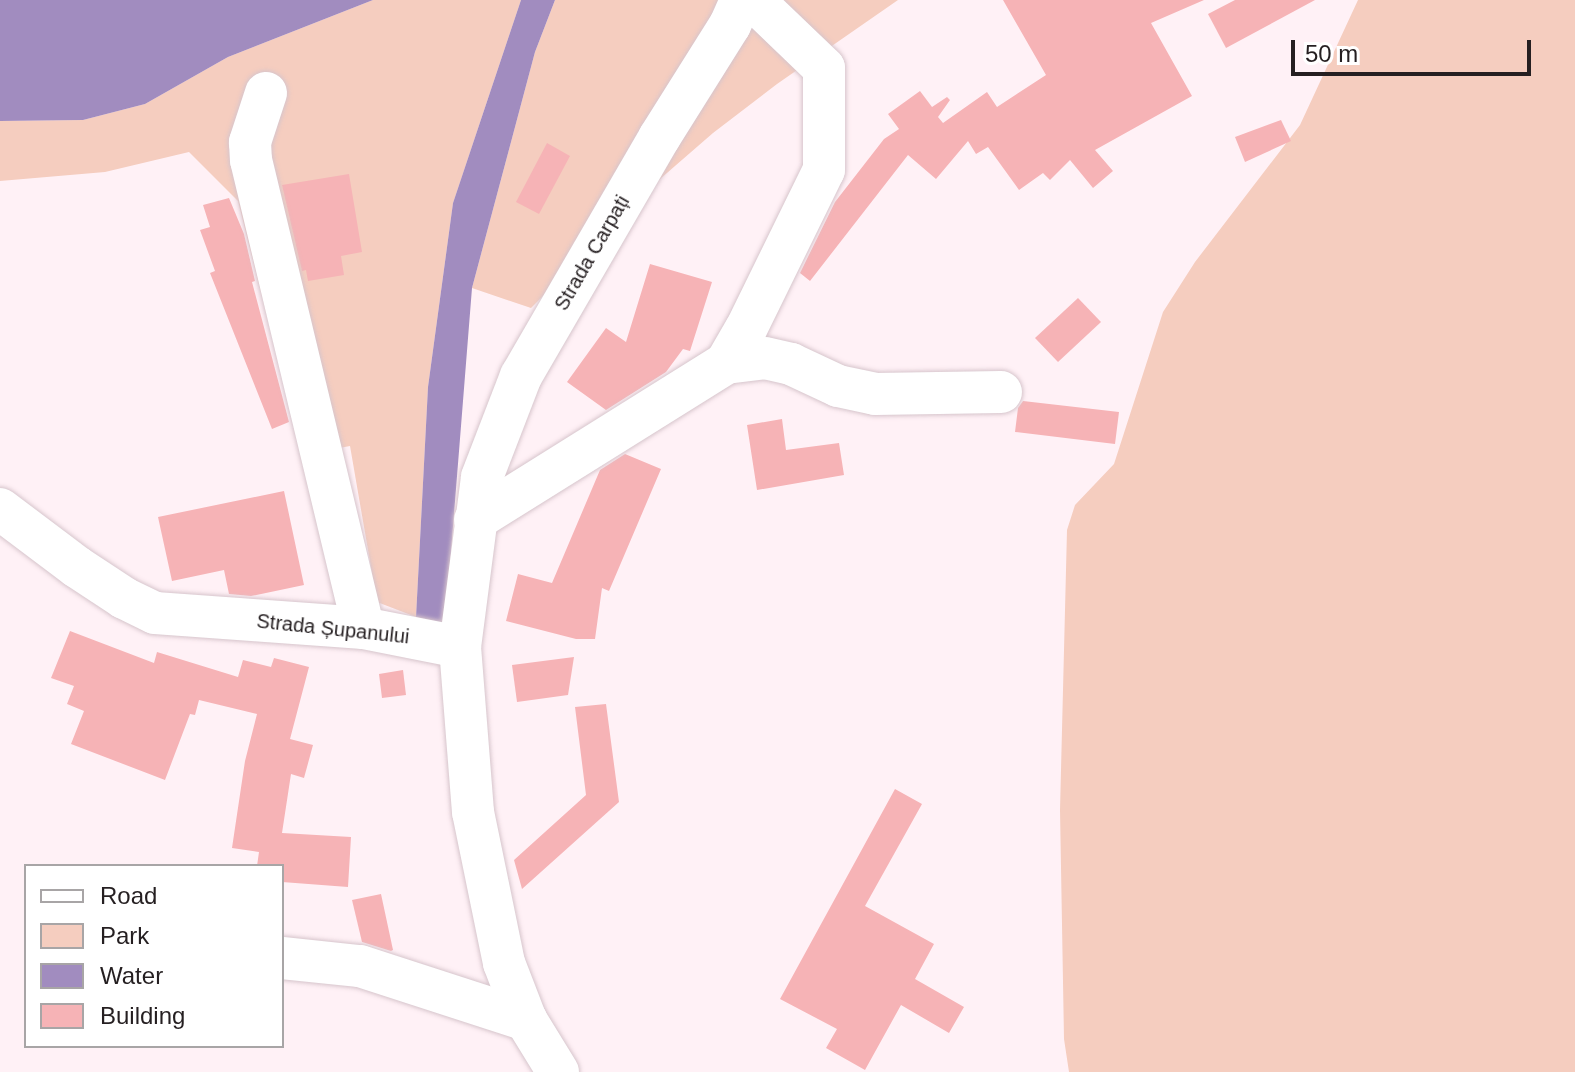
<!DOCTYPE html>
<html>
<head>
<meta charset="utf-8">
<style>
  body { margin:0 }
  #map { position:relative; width:1575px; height:1072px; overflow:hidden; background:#fff1f6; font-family:Helvetica,sans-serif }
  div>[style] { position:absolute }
  .green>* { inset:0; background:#f5cdbf }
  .water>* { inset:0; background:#a18cbf }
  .building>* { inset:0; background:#f6b3b6 }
  .roads { filter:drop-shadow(0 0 2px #d7c5cc) drop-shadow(0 0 2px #d7c5cc) }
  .minor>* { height:42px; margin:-21px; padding:0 21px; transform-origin:21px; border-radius:21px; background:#fff }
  span { translate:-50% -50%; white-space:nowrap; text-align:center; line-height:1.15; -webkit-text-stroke:8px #fff; paint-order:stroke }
  .street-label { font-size:20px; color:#251f21 }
  .legend { position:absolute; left:24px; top:864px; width:260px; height:184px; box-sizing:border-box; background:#fff; border:2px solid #a8a5a6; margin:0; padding:10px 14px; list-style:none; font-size:24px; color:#251f21 }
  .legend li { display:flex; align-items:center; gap:16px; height:40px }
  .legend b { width:40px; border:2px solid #a8a5a6 }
  .scale { position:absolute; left:1291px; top:40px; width:240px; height:36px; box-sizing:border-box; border:4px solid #251f21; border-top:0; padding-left:10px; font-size:24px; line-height:28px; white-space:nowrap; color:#251f21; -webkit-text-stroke:6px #fff; paint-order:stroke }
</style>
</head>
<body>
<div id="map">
  <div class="green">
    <i style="clip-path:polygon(373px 0,521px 0,453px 203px,428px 387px,416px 617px,377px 602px,350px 446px,302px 455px,238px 201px,189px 152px,105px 172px,0 181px,0 121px,83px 120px,145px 104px,228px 57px)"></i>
    <i style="clip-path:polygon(555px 0,898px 0,777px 84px,713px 133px,660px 179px,531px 308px,472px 288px,535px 52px)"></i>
    <i style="clip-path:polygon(1358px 0,1575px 0,1575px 1072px,1069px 1072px,1064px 1039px,1060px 810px,1067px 530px,1075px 505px,1114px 464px,1163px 312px,1195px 262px,1300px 125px)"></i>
  </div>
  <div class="water">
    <i style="clip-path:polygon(0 0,373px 0,228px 57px,145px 104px,83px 120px,0 121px)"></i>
    <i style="clip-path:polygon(521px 0,555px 0,535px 52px,472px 288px,445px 627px,416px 617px,428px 387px,453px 203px)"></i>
  </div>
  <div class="building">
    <i style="clip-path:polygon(1003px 0,1204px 0,1151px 23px,1192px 96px,1095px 150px,1113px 171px,1093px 188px,1070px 160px,1050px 180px,1043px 173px,1019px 190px,988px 147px,976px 154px,968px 141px,936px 179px,908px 155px,810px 281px,800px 273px,835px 202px,884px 139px,899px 129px,888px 114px,920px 91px,932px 107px,947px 97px,950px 100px,938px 117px,943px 123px,987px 92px,997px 107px,1046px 75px)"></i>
    <i style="clip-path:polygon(1235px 0,1315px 0,1226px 48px,1208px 14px)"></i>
    <i style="clip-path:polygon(1281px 120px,1291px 141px,1245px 162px,1235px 137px)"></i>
    <i style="clip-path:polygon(547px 143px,570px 156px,539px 214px,516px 202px)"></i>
    <i style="clip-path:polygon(349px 174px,362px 252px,341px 256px,344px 275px,308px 281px,306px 270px,302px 271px,282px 185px)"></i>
    <i style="clip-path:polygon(229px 198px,244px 234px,255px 281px,252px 282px,289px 422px,272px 429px,210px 273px,215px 271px,200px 230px,210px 227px,203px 205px)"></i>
    <i style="clip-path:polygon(650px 264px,712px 282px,690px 351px,683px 349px,666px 372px,606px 410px,567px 382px,606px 328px,626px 342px)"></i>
    <i style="clip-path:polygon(1078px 298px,1101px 322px,1058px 362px,1035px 338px)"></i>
    <i style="clip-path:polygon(1023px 401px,1119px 412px,1115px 444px,1015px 432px,1018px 408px)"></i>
    <i style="clip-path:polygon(782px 419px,786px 450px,839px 443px,844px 475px,757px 490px,747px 425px)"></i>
    <i style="clip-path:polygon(625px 454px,661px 469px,609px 591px,602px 588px,595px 639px,576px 639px,506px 621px,518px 574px,552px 583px,600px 470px)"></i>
    <i style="clip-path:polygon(284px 491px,304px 585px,251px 596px,229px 594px,224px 570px,172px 581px,158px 517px)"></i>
    <i style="clip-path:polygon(70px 631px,154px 663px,157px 652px,238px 677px,243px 660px,271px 667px,274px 658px,309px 667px,290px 739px,313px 745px,304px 778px,291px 774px,282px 833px,351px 837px,348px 887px,282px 882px,282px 866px,257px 866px,259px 852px,232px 848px,245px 761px,257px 714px,199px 700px,195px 715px,190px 714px,165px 780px,71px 744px,84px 711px,67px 704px,74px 686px,51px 678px)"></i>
    <i style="clip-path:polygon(574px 657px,568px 695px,517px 702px,512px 665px)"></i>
    <i style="clip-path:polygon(403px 670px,406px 695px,382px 698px,379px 674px)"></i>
    <i style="clip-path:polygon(606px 704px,619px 802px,522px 889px,514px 860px,586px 795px,575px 707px)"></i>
    <i style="clip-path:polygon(895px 789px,922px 804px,865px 906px,934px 944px,915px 979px,964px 1007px,949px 1033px,901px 1005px,865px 1070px,826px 1048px,837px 1029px,780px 999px)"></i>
    <i style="clip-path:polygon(381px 894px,393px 950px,391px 951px,362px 942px,352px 900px)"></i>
  </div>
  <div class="roads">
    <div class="minor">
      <i style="left:266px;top:93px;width:52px;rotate:108.1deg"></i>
      <i style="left:250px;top:142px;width:18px;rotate:87deg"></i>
      <i style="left:251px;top:160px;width:481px;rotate:76.5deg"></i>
      <i style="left:726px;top:363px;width:39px;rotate:-7deg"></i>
      <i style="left:765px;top:358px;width:27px;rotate:13deg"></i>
      <i style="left:791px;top:364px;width:52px;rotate:25.1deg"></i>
      <i style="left:838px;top:386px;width:38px;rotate:12deg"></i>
      <i style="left:875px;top:394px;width:126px;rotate:-0.9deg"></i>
      <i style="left:0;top:509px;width:96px;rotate:37deg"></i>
      <i style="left:77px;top:567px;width:56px;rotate:33.4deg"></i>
      <i style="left:124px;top:598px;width:34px;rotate:26deg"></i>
      <i style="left:155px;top:613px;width:209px;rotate:4.1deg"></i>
      <i style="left:363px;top:628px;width:99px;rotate:11.1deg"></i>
      <i style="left:475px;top:520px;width:296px;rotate:-32deg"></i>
      <i style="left:726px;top:363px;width:39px;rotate:-60deg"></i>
      <i style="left:746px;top:329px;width:177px;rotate:-63.9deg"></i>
      <i style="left:824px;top:170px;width:102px;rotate:-90deg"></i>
      <i style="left:824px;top:68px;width:98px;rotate:-136.2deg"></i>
      <i style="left:282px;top:958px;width:78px;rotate:5.9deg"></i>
      <i style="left:360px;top:966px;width:175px;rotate:18deg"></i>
      <i style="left:558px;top:1072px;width:61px;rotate:-121.6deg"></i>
      <i style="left:526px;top:1020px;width:61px;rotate:-111.1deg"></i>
      <i style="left:504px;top:963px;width:154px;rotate:-101.6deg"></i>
      <i style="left:473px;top:812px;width:166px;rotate:-94.5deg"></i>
      <i style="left:460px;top:647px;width:171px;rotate:-82.6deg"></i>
      <i style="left:482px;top:477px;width:108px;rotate:-68.9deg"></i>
      <i style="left:521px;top:376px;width:275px;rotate:-59.9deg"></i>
      <i style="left:659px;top:138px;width:133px;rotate:-57.9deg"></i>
      <i style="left:730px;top:25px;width:27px;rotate:-66deg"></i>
    </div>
  </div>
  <div class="street-label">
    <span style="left:592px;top:253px;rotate:-60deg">Strada Carpați</span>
    <span style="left:333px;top:629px;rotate:6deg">Strada Șupanului</span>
  </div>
  <ul class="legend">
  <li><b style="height:10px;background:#fff"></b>Road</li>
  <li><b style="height:22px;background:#f5cdbf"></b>Park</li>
  <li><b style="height:22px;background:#a18cbf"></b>Water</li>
  <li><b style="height:22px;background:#f6b3b6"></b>Building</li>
  </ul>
  <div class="scale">50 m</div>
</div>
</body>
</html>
